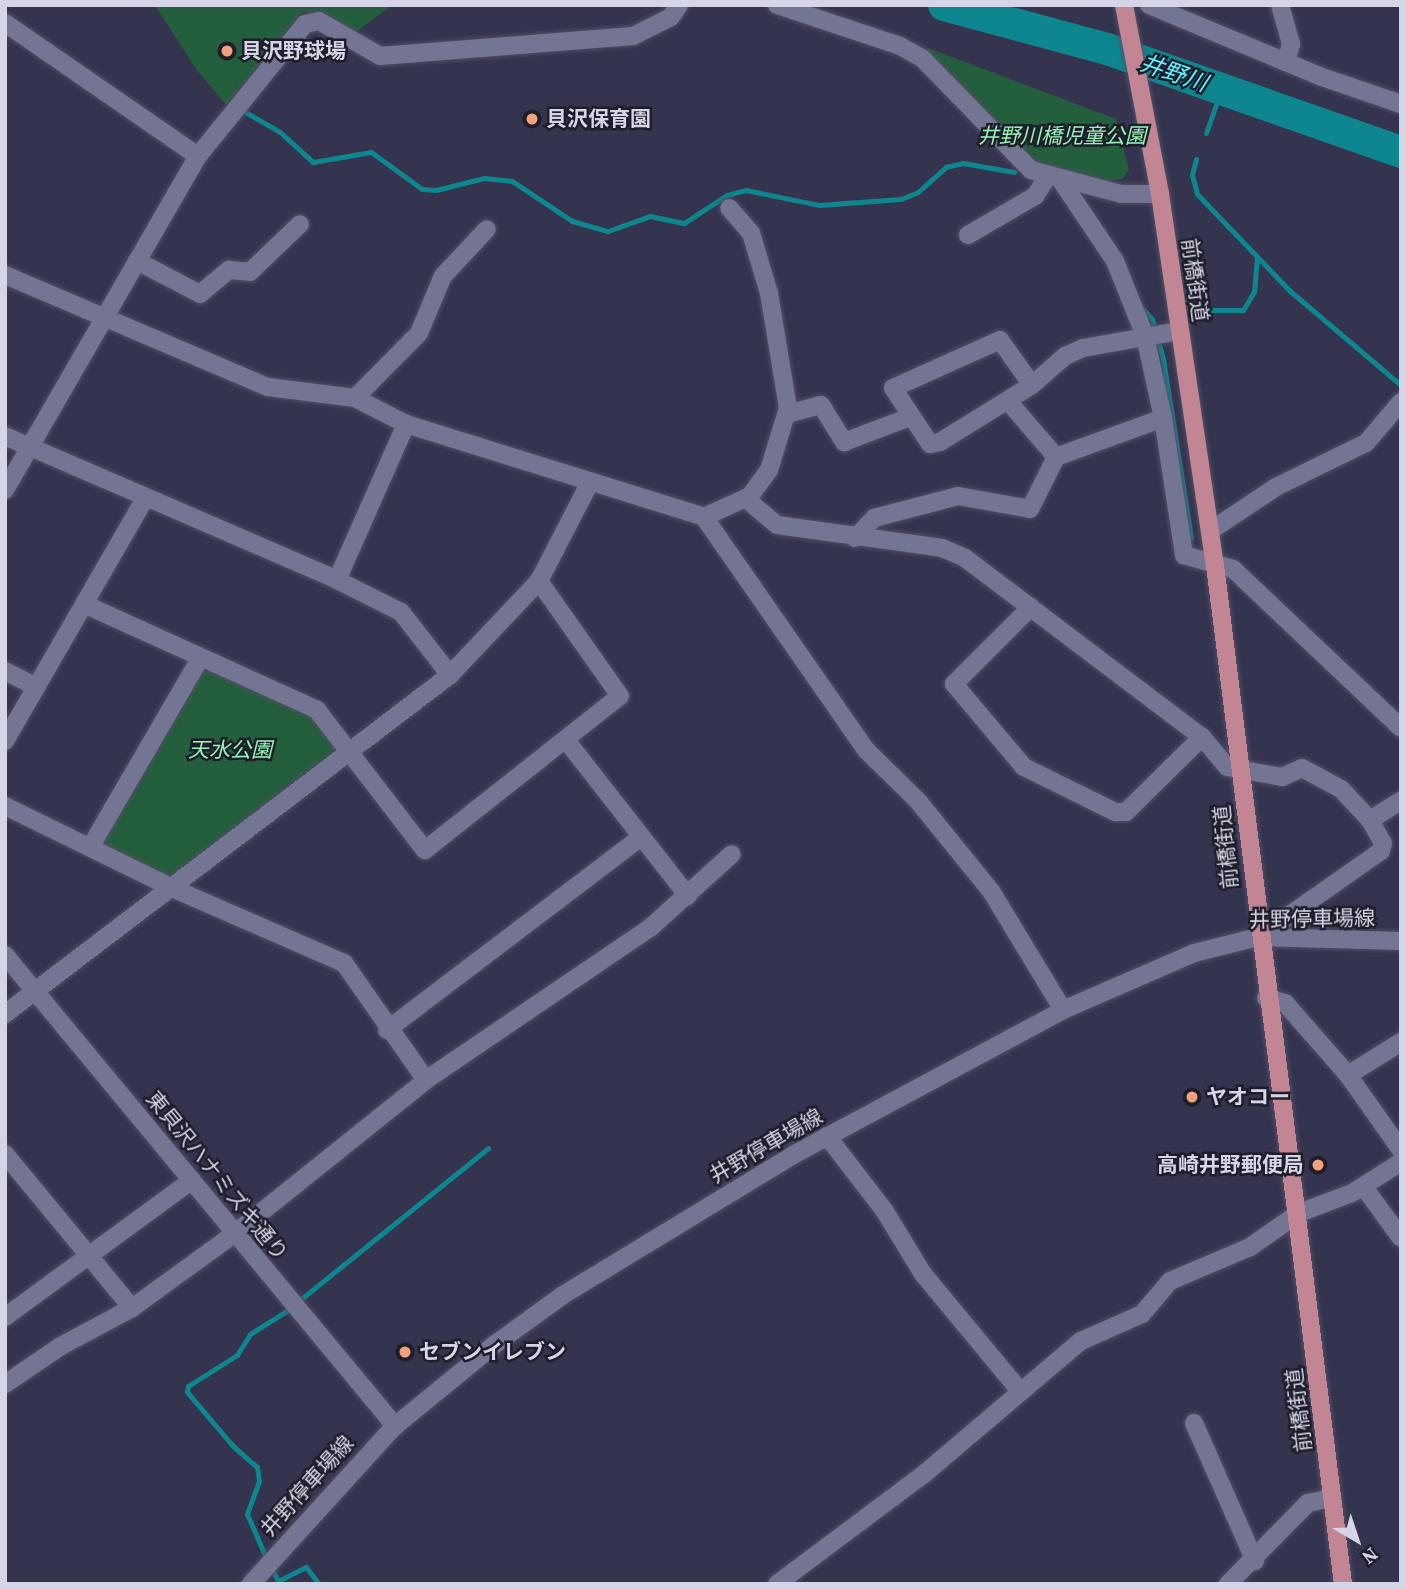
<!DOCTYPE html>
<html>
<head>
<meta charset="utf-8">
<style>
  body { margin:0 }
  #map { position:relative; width:1406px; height:1589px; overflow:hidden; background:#35344f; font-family:"Source Serif 4","Noto Sans JP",serif }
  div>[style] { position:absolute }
  .green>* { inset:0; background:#235f3c }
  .stream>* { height:5px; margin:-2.5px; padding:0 2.5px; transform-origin:2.5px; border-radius:2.5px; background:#0d868f }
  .river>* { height:32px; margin:-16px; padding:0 16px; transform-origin:16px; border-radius:16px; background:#0d868f }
  .roads { filter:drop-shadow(0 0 2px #514f66) drop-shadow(0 0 2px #514f66) }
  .street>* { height:18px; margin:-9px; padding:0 9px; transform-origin:9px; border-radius:9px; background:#747493 }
  .secondary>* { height:18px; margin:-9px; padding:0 9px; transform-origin:9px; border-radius:9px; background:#747493 }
  .primary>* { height:18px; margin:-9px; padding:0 9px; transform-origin:9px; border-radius:9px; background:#c18594 }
  .dots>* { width:19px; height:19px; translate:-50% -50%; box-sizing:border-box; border:4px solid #1e1d2a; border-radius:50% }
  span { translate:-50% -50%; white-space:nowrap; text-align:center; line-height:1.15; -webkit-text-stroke:5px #1e1d2a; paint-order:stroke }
  .poi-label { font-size:21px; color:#d5d5e7; font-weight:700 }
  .left { translate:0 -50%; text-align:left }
  .right { translate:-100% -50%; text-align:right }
  .park-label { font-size:21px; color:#94f4b7; font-style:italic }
  .street-label { font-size:21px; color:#d5d5e7 }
  .water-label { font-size:23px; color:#61f3ff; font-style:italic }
  .frame { position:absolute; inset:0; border:7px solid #d5d5e7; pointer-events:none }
  .north { position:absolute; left:1322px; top:1505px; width:70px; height:70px; -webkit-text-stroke:5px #1e1d2a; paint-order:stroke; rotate:141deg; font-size:19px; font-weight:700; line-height:28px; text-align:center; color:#d5d5e7 }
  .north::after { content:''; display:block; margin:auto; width:24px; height:32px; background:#d5d5e7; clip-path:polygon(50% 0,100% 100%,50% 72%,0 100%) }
</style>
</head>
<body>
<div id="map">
  <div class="green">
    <i style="clip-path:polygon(155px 5px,392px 5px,356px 32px,303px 11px,226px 105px,196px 69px)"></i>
    <i style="clip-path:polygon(928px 48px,1116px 119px,1129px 170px,1122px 179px,1105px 181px,1055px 171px,1027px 158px,927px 53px)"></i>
    <i style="clip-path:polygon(210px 669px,315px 717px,335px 746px,334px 751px,171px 876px,163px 876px,106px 845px,105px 838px,200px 673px)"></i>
  </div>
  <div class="stream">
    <i style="left:245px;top:112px;width:40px;rotate:29.7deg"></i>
    <i style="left:280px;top:132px;width:45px;rotate:42.3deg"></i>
    <i style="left:313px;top:162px;width:59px;rotate:-9.8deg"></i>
    <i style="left:371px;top:152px;width:63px;rotate:36deg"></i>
    <i style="left:422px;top:189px;width:14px;rotate:4deg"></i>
    <i style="left:436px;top:190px;width:49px;rotate:-14deg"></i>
    <i style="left:484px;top:178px;width:28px;rotate:6deg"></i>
    <i style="left:512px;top:181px;width:72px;rotate:33.7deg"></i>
    <i style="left:572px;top:221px;width:37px;rotate:16deg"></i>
    <i style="left:608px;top:231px;width:45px;rotate:-19.7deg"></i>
    <i style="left:650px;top:216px;width:35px;rotate:12deg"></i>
    <i style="left:684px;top:223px;width:51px;rotate:-33.1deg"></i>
    <i style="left:727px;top:195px;width:20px;rotate:-15deg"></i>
    <i style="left:746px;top:190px;width:75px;rotate:11.6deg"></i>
    <i style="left:819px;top:205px;width:82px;rotate:-4.2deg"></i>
    <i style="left:901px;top:199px;width:18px;rotate:-22deg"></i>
    <i style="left:918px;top:192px;width:38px;rotate:-42deg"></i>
    <i style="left:946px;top:167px;width:17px;rotate:-13deg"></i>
    <i style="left:963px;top:163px;width:52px;rotate:10deg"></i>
    <i style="left:1206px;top:133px;width:48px;rotate:-70.4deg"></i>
    <i style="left:1196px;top:159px;width:16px;rotate:104deg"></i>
    <i style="left:1192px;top:175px;width:20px;rotate:75deg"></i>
    <i style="left:1197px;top:194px;width:134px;rotate:46.2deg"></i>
    <i style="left:1290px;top:291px;width:145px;rotate:40.3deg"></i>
    <i style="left:1142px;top:308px;width:15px;rotate:48deg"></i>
    <i style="left:1152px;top:319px;width:41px;rotate:74.6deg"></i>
    <i style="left:1163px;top:359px;width:181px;rotate:81.1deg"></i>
    <i style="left:1201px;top:310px;width:42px"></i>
    <i style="left:1243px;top:310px;width:21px;rotate:-59deg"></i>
    <i style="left:1254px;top:292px;width:34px;rotate:-85deg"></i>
    <i style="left:267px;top:1560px;width:50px;rotate:-113.5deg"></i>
    <i style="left:247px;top:1514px;width:35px;rotate:-70deg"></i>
    <i style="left:259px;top:1481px;width:14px;rotate:-98deg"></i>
    <i style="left:257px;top:1467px;width:32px;rotate:-139deg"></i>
    <i style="left:233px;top:1446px;width:71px;rotate:-130.4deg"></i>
    <i style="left:187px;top:1392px;width:6px;rotate:-81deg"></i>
    <i style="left:188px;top:1386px;width:58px;rotate:-32.3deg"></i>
    <i style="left:237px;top:1355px;width:25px;rotate:-58deg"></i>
    <i style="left:250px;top:1334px;width:41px;rotate:-32.2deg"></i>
    <i style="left:285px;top:1312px;width:261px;rotate:-38.9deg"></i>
    <i style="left:272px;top:1569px;width:13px;rotate:63deg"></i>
    <i style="left:278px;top:1581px;width:31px;rotate:-27deg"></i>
    <i style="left:306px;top:1567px;width:21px;rotate:53deg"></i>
  </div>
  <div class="river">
    <i style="left:944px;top:5px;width:169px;rotate:15.1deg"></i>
    <i style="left:1107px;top:49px;width:312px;rotate:19.3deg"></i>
  </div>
  <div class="roads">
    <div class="street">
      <i style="left:777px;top:5px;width:130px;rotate:18.4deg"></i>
      <i style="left:900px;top:46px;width:25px;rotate:29deg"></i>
      <i style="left:922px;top:58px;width:156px;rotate:45.8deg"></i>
      <i style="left:1031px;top:170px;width:93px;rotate:14.9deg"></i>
      <i style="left:1121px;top:194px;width:39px"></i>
      <i style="left:1149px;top:5px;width:187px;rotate:22.6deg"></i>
      <i style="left:1322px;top:77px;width:83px;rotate:18.9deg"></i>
      <i style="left:1280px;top:5px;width:41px;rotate:74.2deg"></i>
      <i style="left:1291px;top:44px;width:19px;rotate:106deg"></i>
      <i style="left:5px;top:23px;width:234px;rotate:34.6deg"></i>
      <i style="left:1060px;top:179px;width:99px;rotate:56.1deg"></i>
      <i style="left:1115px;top:261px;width:81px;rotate:68.2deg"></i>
      <i style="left:1145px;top:336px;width:84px;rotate:77.6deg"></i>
      <i style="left:1163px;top:418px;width:139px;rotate:81.3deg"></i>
      <i style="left:1184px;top:555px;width:51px;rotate:15.9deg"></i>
      <i style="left:1233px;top:569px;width:231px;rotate:43.4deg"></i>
      <i style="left:968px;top:235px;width:78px;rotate:-30.2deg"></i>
      <i style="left:1035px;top:196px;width:24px;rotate:-57deg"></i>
      <i style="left:137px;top:261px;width:71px;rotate:27.6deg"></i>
      <i style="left:200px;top:294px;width:38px;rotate:-40deg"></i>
      <i style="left:229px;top:270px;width:21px;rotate:5deg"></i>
      <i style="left:250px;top:272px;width:69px;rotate:-43.8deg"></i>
      <i style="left:5px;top:275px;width:286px;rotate:23.1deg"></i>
      <i style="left:268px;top:387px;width:88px;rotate:7.2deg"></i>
      <i style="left:355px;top:398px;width:57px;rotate:27deg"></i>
      <i style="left:406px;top:424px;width:312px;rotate:17.3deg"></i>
      <i style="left:704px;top:517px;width:284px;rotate:55.2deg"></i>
      <i style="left:866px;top:750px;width:73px;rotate:44.4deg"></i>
      <i style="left:918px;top:801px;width:116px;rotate:51deg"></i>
      <i style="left:991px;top:891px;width:139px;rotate:58.8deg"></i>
      <i style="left:1032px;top:385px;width:55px;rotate:-125.4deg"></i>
      <i style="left:1000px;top:340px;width:117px;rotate:155.8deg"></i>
      <i style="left:893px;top:388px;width:67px;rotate:56.5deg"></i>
      <i style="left:930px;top:444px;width:10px;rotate:-11deg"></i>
      <i style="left:940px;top:442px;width:108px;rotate:-31.8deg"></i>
      <i style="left:1032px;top:385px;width:44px;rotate:-41.3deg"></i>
      <i style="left:1065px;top:356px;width:20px;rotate:-24deg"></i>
      <i style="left:1083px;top:348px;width:97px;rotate:-10deg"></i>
      <i style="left:355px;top:398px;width:91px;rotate:-45.4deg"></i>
      <i style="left:419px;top:333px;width:62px;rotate:-67.2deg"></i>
      <i style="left:443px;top:276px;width:64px;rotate:-46.9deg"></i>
      <i style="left:1008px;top:401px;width:74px;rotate:49.4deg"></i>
      <i style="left:787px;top:414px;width:35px;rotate:-15deg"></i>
      <i style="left:821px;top:405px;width:44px;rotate:58.1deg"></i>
      <i style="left:844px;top:442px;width:71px;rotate:-20.7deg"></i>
      <i style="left:5px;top:436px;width:362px;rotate:23.4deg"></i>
      <i style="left:337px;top:580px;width:72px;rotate:26.6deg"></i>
      <i style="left:401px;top:612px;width:80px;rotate:52.1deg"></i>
      <i style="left:5px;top:490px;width:386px;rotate:-60deg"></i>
      <i style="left:198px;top:156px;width:170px;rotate:-51deg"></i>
      <i style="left:305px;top:24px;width:14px;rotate:-12deg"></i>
      <i style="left:319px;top:21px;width:70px;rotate:29.8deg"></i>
      <i style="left:380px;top:56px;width:254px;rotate:-4.5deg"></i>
      <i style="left:633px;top:36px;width:42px;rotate:-26.6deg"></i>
      <i style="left:671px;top:17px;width:14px;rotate:-56deg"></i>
      <i style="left:745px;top:498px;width:42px;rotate:40.2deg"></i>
      <i style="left:777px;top:525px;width:167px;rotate:7.9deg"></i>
      <i style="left:942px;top:548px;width:25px;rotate:23deg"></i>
      <i style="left:965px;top:558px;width:297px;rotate:37.1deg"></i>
      <i style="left:1202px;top:737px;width:39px;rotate:50deg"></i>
      <i style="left:1227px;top:767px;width:56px;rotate:10.3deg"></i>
      <i style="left:1282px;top:777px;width:22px;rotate:-24deg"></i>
      <i style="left:1302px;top:768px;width:44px;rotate:28.3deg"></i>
      <i style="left:1341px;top:789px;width:42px;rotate:46.9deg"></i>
      <i style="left:1370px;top:820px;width:26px;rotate:61deg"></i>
      <i style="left:1383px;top:843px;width:8px;rotate:104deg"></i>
      <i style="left:1381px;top:851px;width:150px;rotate:145deg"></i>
      <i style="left:704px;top:517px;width:51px;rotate:-24.5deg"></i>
      <i style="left:750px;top:496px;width:32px;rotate:-54deg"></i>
      <i style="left:769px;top:470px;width:65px;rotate:-73deg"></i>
      <i style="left:788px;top:408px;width:117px;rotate:-99.4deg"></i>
      <i style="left:769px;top:293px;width:63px;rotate:-106.7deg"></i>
      <i style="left:751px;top:233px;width:33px;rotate:-131deg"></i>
      <i style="left:1210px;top:531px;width:79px;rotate:-33.7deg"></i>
      <i style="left:1276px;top:487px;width:100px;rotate:-26.1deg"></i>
      <i style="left:1366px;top:443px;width:54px;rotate:-49.5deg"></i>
      <i style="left:855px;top:538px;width:28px;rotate:-46deg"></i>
      <i style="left:874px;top:518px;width:87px;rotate:-14.7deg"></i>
      <i style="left:958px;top:496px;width:73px;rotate:10.2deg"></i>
      <i style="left:1030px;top:509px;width:58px;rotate:-63.4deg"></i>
      <i style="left:1056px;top:457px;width:114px;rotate:-20deg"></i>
      <i style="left:337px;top:580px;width:171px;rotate:-66.1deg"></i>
      <i style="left:86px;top:605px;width:254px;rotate:24.4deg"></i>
      <i style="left:317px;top:710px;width:177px;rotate:52.4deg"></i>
      <i style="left:425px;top:850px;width:248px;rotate:-38.3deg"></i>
      <i style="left:620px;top:696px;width:141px;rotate:-125.2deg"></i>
      <i style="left:1031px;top:607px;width:109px;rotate:135deg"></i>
      <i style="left:954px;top:684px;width:109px;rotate:49.9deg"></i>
      <i style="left:1024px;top:767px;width:102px;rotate:26.3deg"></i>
      <i style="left:1115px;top:812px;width:11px"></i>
      <i style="left:1126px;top:812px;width:107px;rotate:-44.6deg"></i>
      <i style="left:5px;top:671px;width:35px;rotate:27deg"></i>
      <i style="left:566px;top:740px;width:198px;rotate:52deg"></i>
      <i style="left:5px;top:741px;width:280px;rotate:-60deg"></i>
      <i style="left:5px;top:806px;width:184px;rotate:26.1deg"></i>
      <i style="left:170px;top:887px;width:190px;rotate:23.6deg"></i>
      <i style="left:344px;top:963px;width:143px;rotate:55deg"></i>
      <i style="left:1370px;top:820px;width:36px;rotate:-32deg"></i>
      <i style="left:91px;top:846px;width:216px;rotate:-59.8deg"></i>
      <i style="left:1266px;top:998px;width:20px;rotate:15deg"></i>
      <i style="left:1285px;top:1003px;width:96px;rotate:48.8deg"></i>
      <i style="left:1348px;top:1075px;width:92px;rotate:54.8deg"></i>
      <i style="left:5px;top:1014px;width:559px;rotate:-37.3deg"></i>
      <i style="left:450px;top:675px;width:129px;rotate:-46.6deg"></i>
      <i style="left:539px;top:581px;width:111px;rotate:-62.7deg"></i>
      <i style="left:387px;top:1030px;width:319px;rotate:-37.2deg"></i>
      <i style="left:1348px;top:1075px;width:62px;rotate:-31.9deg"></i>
      <i style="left:827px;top:1136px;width:93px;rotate:52.4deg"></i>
      <i style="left:884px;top:1210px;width:75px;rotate:58.6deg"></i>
      <i style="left:923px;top:1274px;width:153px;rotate:50.3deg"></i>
      <i style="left:5px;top:1154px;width:200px;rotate:50.5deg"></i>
      <i style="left:1363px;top:1186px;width:64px;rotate:53.8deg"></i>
      <i style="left:5px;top:1317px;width:232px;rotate:-36.2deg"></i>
      <i style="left:5px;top:1384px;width:68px;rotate:-34.2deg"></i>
      <i style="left:61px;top:1346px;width:81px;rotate:-28.2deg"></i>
      <i style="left:132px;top:1308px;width:126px;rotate:-36deg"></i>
      <i style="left:234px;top:1234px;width:246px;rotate:-38.7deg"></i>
      <i style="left:426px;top:1080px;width:271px;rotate:-34.2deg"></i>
      <i style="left:650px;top:928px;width:110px;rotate:-42.1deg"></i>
      <i style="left:1194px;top:1423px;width:151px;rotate:66.2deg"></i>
      <i style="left:777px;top:1584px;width:184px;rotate:-36.8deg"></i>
      <i style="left:924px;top:1474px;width:206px;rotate:-40.3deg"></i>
      <i style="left:1081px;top:1341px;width:67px;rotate:-23.9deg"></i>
      <i style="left:1142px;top:1314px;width:43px;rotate:-49.7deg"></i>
      <i style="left:1170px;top:1281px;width:87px;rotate:-23deg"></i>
      <i style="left:1250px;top:1247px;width:60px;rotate:-34.8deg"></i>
      <i style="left:1299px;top:1213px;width:57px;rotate:-20.7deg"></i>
      <i style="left:1352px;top:1193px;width:58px;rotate:-32.3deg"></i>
      <i style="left:1228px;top:1584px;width:114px;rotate:-45.4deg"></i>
      <i style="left:1308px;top:1503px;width:25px;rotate:-12deg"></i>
    </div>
    <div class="secondary">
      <i style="left:5px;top:955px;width:612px;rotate:50.37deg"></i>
      <i style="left:251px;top:1584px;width:214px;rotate:-47.7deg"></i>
      <i style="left:395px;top:1426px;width:128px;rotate:-39.3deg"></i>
      <i style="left:494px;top:1345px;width:85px;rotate:-35.9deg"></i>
      <i style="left:563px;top:1295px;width:269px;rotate:-31.3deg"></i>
      <i style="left:793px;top:1155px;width:306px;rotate:-28.2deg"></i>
      <i style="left:1063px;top:1010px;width:143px;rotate:-23.5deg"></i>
      <i style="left:1194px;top:953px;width:66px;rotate:-14deg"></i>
      <i style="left:1258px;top:937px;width:143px;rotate:1.6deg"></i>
    </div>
    <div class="primary">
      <i style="left:1124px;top:5px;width:192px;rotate:79.2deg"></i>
      <i style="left:1160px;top:194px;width:375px;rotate:81.6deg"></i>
      <i style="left:1215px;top:565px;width:1027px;rotate:82.84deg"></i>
    </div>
  </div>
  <div class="dots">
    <i style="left:227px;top:51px;background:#f1a17d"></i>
    <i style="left:532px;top:119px;background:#f1a17d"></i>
    <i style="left:1192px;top:1097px;background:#f1a17d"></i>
    <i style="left:1318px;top:1165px;background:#f1a17d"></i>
    <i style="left:405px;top:1352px;background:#f1a17d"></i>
  </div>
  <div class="poi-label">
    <span class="left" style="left:241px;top:51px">貝沢野球場</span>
    <span class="left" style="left:546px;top:119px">貝沢保育園</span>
    <span class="left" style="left:1206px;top:1097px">ヤオコー</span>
    <span class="right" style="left:1304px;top:1165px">高崎井野郵便局</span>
    <span class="left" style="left:419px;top:1352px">セブンイレブン</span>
  </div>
  <div class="park-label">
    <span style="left:1062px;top:136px">井野川橋児童公園</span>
    <span style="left:230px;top:750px">天水公園</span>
  </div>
  <div class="street-label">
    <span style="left:1195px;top:280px;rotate:82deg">前橋街道</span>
    <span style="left:1226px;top:847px;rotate:-96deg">前橋街道</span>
    <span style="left:1312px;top:919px;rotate:-1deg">井野停車場線</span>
    <span style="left:766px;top:1146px;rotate:-30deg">井野停車場線</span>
    <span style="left:217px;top:1176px;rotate:51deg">東貝沢ハナミズキ通り</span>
    <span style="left:1299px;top:1410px;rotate:-97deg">前橋街道</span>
    <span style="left:307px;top:1486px;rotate:-48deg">井野停車場線</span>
  </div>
  <div class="water-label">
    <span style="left:1174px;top:73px;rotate:19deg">井野川</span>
  </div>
  <div class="frame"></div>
  <div class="north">N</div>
</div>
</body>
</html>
